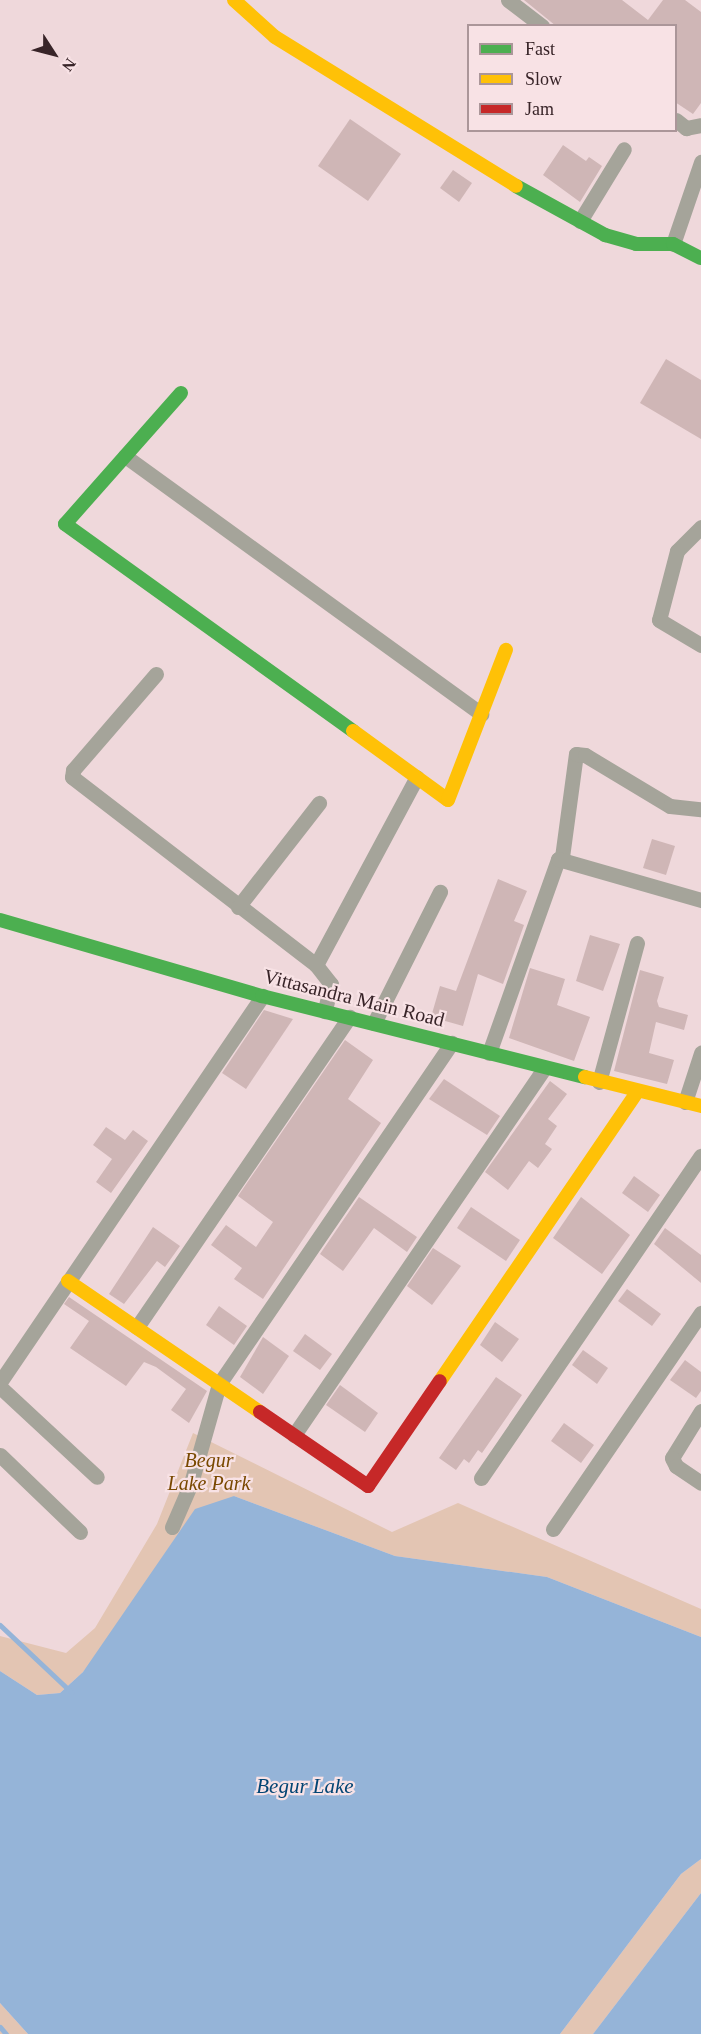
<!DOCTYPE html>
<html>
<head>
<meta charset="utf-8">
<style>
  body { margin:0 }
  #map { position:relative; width:701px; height:2034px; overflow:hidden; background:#efd8db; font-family:"Times New Roman",serif }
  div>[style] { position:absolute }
  .green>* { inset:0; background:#e3c5b3 }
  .water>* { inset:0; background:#95b4d8 }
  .stream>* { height:5px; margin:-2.5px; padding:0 2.5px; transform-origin:2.5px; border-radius:2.5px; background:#95b4d8 }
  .building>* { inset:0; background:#cfb6b6 }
  .street>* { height:15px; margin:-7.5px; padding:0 7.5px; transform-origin:7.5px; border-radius:7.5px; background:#a5a49a }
  .fast>* { height:14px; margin:-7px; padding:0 7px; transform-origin:7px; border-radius:7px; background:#4caf50 }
  .slow>* { height:14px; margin:-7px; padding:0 7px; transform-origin:7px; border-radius:7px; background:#ffc107 }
  .jam>* { height:14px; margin:-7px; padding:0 7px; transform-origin:7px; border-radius:7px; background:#c62828 }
  span { translate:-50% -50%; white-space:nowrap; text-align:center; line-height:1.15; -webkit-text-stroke:4.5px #f8e2e5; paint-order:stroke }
  .street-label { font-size:20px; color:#382428 }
  .park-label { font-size:20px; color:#794901; font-style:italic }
  .water-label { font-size:21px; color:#034574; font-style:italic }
  .legend { position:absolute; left:467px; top:24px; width:210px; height:108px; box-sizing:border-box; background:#f8e2e5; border:2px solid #ab9699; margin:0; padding:8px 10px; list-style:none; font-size:18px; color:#382428 }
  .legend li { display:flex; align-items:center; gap:12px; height:30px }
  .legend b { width:30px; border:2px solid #ab9699 }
  .north { position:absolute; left:24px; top:24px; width:60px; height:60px; -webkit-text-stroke:4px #f8e2e5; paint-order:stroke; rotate:126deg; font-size:16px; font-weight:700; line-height:24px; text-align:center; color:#382428 }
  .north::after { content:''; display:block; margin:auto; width:21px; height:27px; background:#382428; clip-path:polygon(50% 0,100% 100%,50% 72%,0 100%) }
</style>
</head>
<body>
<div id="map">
  <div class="green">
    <i style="clip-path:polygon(193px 1433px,392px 1532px,458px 1503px,701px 1609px,701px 1637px,547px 1577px,395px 1556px,234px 1496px,83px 1672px,60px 1693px,37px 1695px,0 1671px,0 1636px,66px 1653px,95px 1628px,157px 1524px)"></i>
    <i style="clip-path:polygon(701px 1859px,701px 1893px,593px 2034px,560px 2034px,681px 1874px)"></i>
    <i style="clip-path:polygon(0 2003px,28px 2034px,0 2034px)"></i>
  </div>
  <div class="water">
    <i style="clip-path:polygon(234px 1496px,395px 1556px,547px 1577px,701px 1637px,701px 1859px,681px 1874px,560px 2034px,28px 2034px,0 2003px,0 1671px,37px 1695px,60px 1693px,83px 1672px,195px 1509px)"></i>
    <i style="clip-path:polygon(701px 1893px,701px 2034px,593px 2034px)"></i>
  </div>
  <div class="stream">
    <i style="left:0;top:1625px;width:98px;rotate:43.3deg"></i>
    <i style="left:0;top:2027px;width:9px;rotate:49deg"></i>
  </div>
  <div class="building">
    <i style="clip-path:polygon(524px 0,622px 0,648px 20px,663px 0,685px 0,701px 12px,701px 103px,693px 114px,675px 102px,675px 26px,556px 26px)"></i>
    <i style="clip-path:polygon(350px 119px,401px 154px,368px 201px,318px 166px)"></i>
    <i style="clip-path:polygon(563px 145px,586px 161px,589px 157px,602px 166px,580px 202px,543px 175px)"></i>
    <i style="clip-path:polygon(453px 170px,472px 183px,459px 202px,440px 188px)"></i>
    <i style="clip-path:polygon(666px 359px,701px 380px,701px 439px,640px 403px)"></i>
    <i style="clip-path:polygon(652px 839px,675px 846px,666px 875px,643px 868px)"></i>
    <i style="clip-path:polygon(498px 879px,527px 891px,514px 921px,524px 925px,503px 984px,478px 974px,463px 1026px,431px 1017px,440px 986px,456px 991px)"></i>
    <i style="clip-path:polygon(590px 935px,620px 944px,603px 991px,576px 981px)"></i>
    <i style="clip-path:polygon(530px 968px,565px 979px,557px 1005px,590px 1017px,574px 1061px,509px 1038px)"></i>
    <i style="clip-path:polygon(640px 970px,664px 977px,657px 1001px,659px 1007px,688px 1015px,684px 1030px,656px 1022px,649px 1053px,674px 1060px,667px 1084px,614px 1071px)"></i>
    <i style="clip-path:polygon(264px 1010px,293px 1019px,246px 1089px,222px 1073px)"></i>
    <i style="clip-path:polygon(345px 1040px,373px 1060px,348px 1099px,381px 1123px,263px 1299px,234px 1279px,242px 1268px,211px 1245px,226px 1225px,256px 1247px,273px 1222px,238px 1196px)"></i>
    <i style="clip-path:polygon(444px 1079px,500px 1116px,487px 1135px,429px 1099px)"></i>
    <i style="clip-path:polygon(550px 1081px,567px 1094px,548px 1119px,557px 1126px,545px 1144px,552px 1149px,538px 1168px,529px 1161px,508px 1190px,485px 1172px)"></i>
    <i style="clip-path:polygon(106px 1127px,125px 1140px,133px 1130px,148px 1141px,111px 1193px,96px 1182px,112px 1159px,93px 1145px)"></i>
    <i style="clip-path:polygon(634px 1176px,660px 1195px,648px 1212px,622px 1193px)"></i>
    <i style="clip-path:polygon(359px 1197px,417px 1237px,407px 1252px,374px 1228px,343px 1271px,320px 1254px)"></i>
    <i style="clip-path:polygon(581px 1197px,630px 1235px,602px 1274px,553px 1238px)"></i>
    <i style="clip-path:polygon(471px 1207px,520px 1240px,506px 1261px,457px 1228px)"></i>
    <i style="clip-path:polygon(153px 1227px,180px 1246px,165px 1267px,157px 1261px,124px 1304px,109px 1294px)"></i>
    <i style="clip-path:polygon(665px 1228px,701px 1255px,701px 1283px,654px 1244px)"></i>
    <i style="clip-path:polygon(433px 1248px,461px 1266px,432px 1305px,407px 1286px)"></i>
    <i style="clip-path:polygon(627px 1289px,661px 1314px,652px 1326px,618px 1301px)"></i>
    <i style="clip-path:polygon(69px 1297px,207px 1391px,189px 1423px,171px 1410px,186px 1389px,156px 1367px,144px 1362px,126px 1386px,70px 1348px,89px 1321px,64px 1304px)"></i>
    <i style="clip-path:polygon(219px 1306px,247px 1326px,234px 1345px,206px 1325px)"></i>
    <i style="clip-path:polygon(495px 1322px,519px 1339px,502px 1362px,480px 1345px)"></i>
    <i style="clip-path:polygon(305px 1334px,332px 1354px,320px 1370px,293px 1351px)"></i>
    <i style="clip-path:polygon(263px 1337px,289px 1356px,263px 1394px,240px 1377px)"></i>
    <i style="clip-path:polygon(583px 1350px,608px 1368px,597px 1384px,572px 1365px)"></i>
    <i style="clip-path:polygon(685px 1360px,701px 1372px,701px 1391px,696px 1398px,670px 1380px)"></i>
    <i style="clip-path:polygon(496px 1377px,522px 1395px,482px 1453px,478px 1450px,469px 1463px,464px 1459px,456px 1470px,439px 1458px)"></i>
    <i style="clip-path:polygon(340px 1385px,378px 1413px,365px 1432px,326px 1405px)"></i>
    <i style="clip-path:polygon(564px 1423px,594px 1445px,581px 1463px,551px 1441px)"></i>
  </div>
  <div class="street">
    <i style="left:508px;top:0;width:43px;rotate:37.4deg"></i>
    <i style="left:676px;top:120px;width:13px;rotate:39deg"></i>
    <i style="left:686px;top:128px;width:15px;rotate:-11deg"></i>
    <i style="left:580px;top:221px;width:84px;rotate:-58.6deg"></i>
    <i style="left:673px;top:244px;width:87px;rotate:-71.1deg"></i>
    <i style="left:125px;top:456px;width:440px;rotate:35.9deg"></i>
    <i style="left:701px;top:527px;width:34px;rotate:135deg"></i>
    <i style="left:677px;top:551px;width:71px;rotate:104.6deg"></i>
    <i style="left:659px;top:620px;width:49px;rotate:30.8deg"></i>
    <i style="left:156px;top:674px;width:127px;rotate:130.8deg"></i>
    <i style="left:73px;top:770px;width:7px;rotate:98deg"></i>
    <i style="left:72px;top:777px;width:308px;rotate:37.6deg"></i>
    <i style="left:316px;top:965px;width:24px;rotate:52deg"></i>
    <i style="left:331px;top:984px;width:28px;rotate:103deg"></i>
    <i style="left:562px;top:857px;width:104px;rotate:-82.3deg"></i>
    <i style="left:576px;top:754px;width:9px;rotate:6deg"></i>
    <i style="left:585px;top:755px;width:99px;rotate:31deg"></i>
    <i style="left:670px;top:806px;width:31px;rotate:6deg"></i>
    <i style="left:238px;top:907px;width:132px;rotate:-52.1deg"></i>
    <i style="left:316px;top:965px;width:213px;rotate:-61.8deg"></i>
    <i style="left:374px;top:1023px;width:147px;rotate:-63.3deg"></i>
    <i style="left:489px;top:1053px;width:206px;rotate:-70.4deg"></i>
    <i style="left:558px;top:859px;width:149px;rotate:16deg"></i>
    <i style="left:599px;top:1082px;width:144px;rotate:-74.7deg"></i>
    <i style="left:685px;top:1102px;width:52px;rotate:-71.9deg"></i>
    <i style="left:137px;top:1327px;width:376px;rotate:-55.6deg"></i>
    <i style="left:0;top:1382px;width:467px;rotate:-55.8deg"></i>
    <i style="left:0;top:1387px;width:132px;rotate:42.9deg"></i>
    <i style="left:701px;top:1411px;width:55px;rotate:121.7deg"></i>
    <i style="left:672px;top:1458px;width:9px;rotate:63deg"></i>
    <i style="left:676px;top:1466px;width:30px;rotate:34deg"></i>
    <i style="left:294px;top:1435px;width:444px;rotate:-55.7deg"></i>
    <i style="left:0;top:1455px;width:111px;rotate:43.9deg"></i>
    <i style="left:481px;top:1478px;width:390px;rotate:-55.7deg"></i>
    <i style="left:172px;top:1527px;width:48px;rotate:-66.6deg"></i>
    <i style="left:191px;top:1483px;width:103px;rotate:-74.2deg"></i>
    <i style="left:219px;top:1384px;width:413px;rotate:-55.7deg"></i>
    <i style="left:553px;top:1529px;width:262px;rotate:-55.6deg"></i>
  </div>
  <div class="fast">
    <i style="left:516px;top:186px;width:102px;rotate:28.8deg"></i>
    <i style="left:605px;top:235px;width:32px;rotate:16deg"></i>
    <i style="left:636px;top:244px;width:37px"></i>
    <i style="left:673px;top:244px;width:31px;rotate:27deg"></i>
    <i style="left:181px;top:393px;width:175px;rotate:131.5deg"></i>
    <i style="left:65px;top:524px;width:355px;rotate:35.7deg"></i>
    <i style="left:0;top:920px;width:273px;rotate:16.2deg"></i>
    <i style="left:262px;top:996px;width:333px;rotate:14.1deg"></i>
  </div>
  <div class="slow">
    <i style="left:234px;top:0;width:55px;rotate:42.1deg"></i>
    <i style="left:275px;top:37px;width:283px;rotate:31.7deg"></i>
    <i style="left:353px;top:731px;width:117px;rotate:36deg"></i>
    <i style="left:448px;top:800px;width:161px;rotate:-68.9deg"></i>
    <i style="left:585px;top:1077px;width:120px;rotate:14deg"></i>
    <i style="left:68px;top:1281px;width:232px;rotate:34.3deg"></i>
    <i style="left:440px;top:1381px;width:350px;rotate:-55.7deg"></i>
  </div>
  <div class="jam">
    <i style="left:260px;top:1412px;width:131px;rotate:34.4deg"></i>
    <i style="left:368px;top:1486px;width:127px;rotate:-55.6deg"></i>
  </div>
  <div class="street-label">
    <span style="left:354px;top:998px;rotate:14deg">Vittasandra Main Road</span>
  </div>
  <div class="park-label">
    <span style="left:209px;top:1472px">Begur<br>Lake Park</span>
  </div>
  <div class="water-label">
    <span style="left:305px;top:1786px">Begur Lake</span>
  </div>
  <ul class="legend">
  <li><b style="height:8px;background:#4caf50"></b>Fast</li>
  <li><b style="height:8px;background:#ffc107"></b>Slow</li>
  <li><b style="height:8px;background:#c62828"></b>Jam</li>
  </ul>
  <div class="north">N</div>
</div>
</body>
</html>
